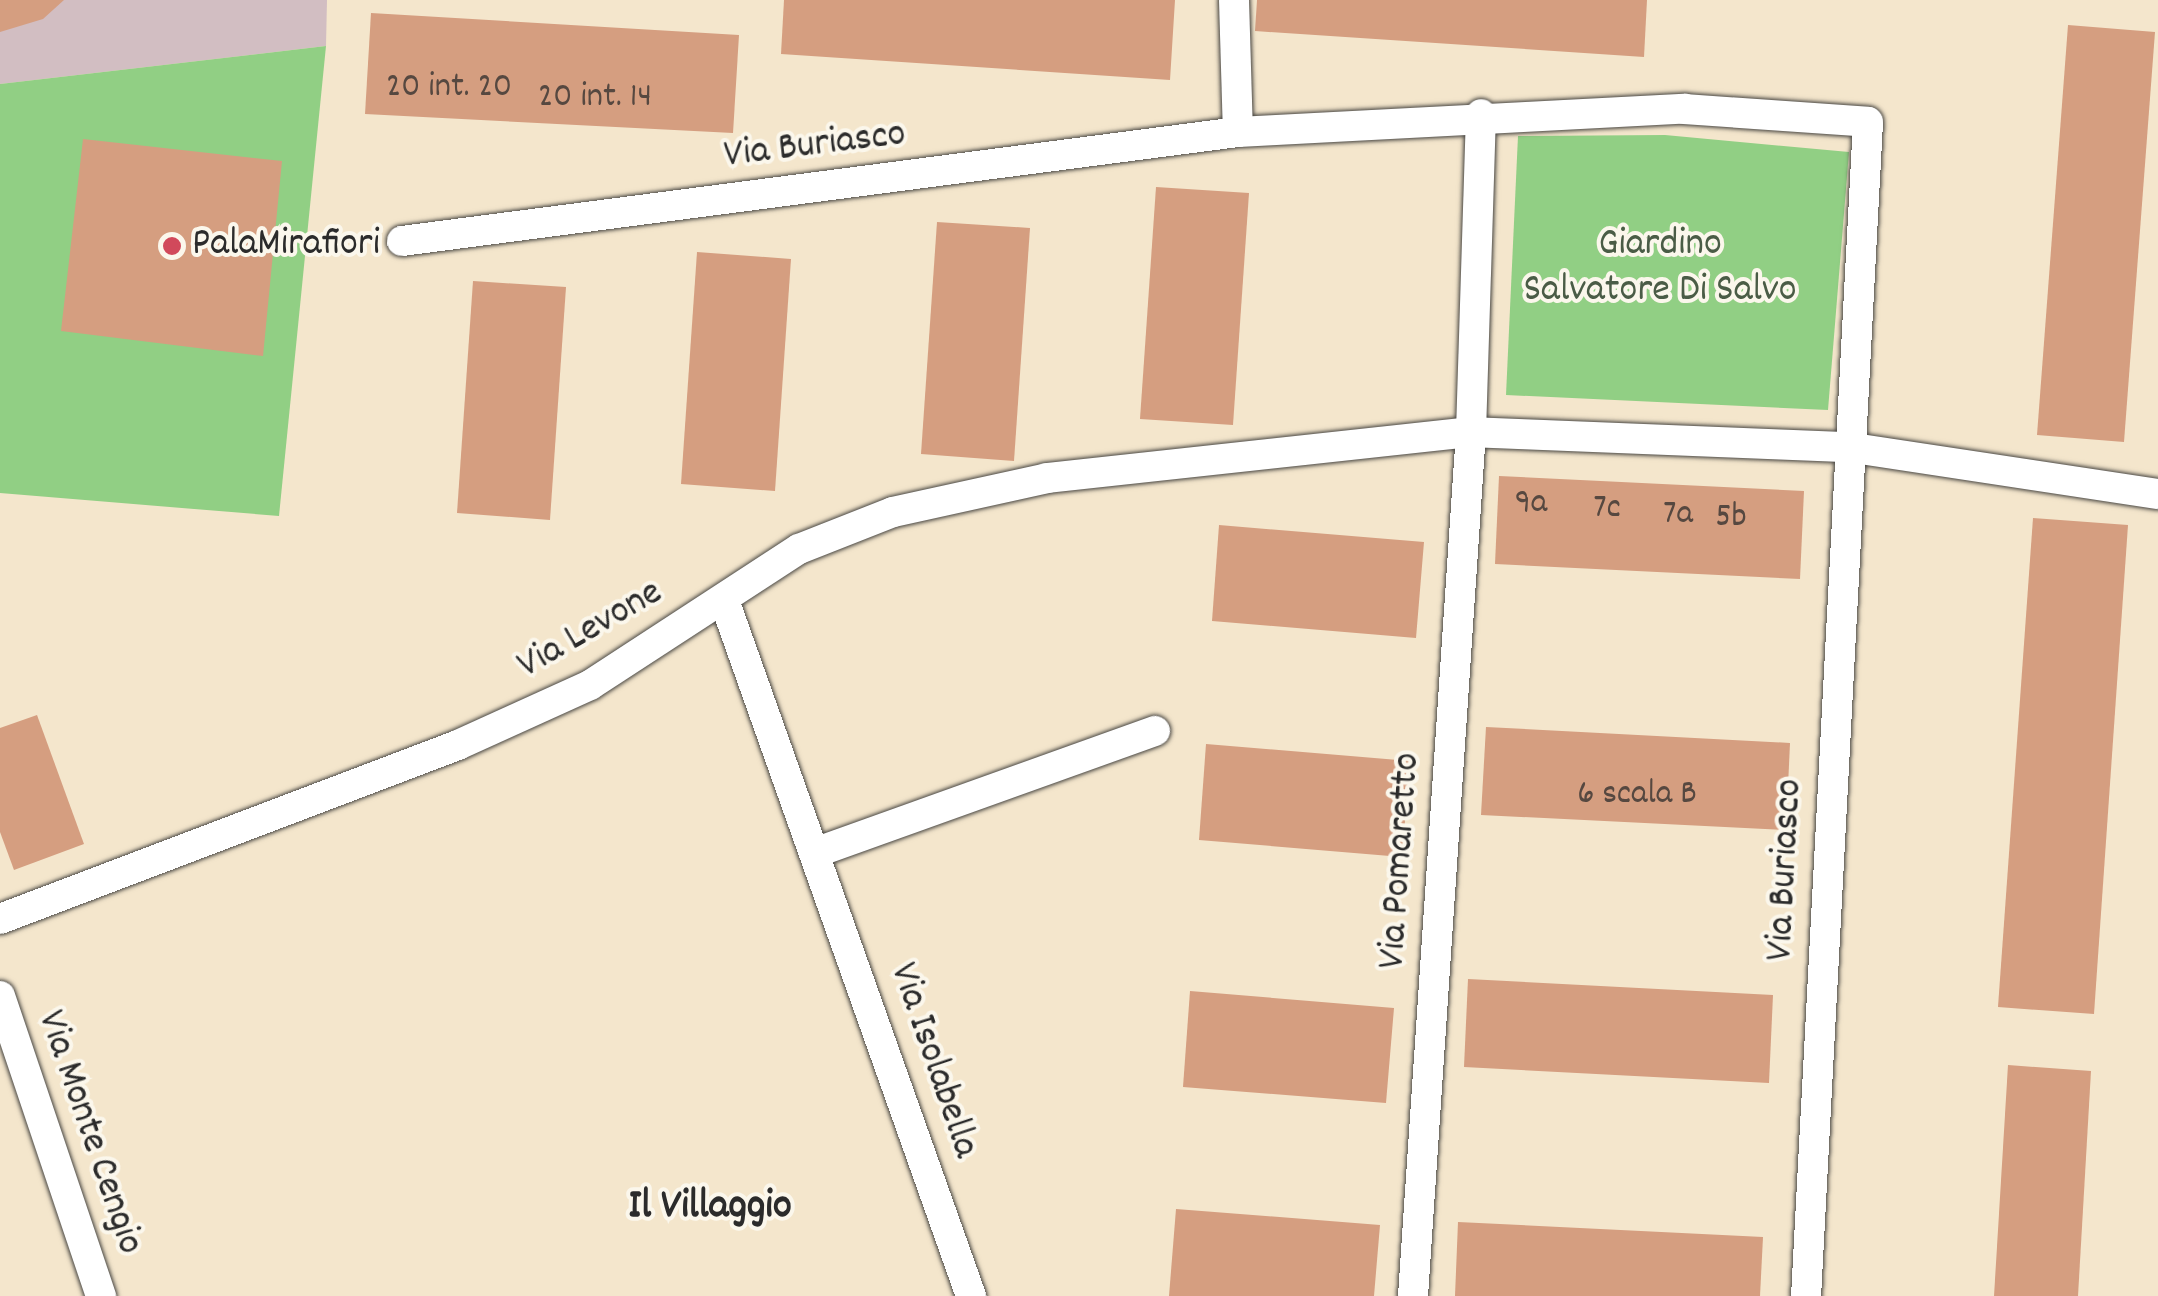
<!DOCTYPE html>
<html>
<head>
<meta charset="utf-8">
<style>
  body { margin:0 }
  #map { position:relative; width:2158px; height:1296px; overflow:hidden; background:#f4e6cc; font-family:Dekko,sans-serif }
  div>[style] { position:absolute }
  .industrial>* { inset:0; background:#d2bec2 }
  .green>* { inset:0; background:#91cf84 }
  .building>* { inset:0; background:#d59e80 }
  .roads { filter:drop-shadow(0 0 2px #494743) drop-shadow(0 0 2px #494743) }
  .minor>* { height:30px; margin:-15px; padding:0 15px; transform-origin:15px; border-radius:15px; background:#fff }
  .dots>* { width:28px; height:28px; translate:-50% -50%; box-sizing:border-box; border:5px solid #fbf7ec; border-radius:50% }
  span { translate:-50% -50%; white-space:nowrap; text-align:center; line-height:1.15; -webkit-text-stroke:8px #fbf7ec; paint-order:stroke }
  .number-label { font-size:35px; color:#564840 }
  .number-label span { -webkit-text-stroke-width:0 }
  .street-label { font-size:40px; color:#2b2b2b }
  .poi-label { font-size:40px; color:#2b2b2b }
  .left { translate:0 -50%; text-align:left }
  .park-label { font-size:40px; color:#4a5c46 }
  .neighbourhood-label { font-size:42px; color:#2b2b2b; font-weight:700 }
</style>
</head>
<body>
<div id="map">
  <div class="industrial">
    <i style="clip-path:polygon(0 0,327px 0,326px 46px,0 84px)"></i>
  </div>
  <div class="green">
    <i style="clip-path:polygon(326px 46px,279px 516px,0 493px,0 84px)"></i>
    <i style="clip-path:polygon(1665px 135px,1849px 152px,1828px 410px,1506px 395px,1518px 136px)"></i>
  </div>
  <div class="building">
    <i style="clip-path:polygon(0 0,64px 0,43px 19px,0 32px)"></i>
    <i style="clip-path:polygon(784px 0,1175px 0,1170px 80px,781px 54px)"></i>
    <i style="clip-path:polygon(1257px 0,1647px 0,1644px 57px,1255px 31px)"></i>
    <i style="clip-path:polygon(371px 13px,739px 35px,733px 133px,365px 114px)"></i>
    <i style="clip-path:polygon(2068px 25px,2155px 32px,2124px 442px,2037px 435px)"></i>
    <i style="clip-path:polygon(83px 139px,282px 161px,263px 356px,61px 331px)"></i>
    <i style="clip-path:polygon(1156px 187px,1249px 193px,1233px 425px,1140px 419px)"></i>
    <i style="clip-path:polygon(937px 222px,1030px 228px,1014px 461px,921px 454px)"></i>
    <i style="clip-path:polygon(697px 252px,791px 259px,775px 491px,681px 484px)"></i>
    <i style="clip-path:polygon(473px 281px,566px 287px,550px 520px,457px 513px)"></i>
    <i style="clip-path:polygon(1499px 476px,1804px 491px,1800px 579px,1495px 564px)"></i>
    <i style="clip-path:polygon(2033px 518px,2128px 525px,2094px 1014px,1998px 1007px)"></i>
    <i style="clip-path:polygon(1219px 525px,1424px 542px,1416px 638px,1212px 621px)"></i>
    <i style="clip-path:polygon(37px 715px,84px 844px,14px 870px,0 832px,0 728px)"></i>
    <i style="clip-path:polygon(1486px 727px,1790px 743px,1786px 830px,1481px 815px)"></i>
    <i style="clip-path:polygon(1206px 744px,1410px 761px,1402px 857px,1199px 840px)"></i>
    <i style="clip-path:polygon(1468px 979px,1773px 995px,1769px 1083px,1464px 1067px)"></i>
    <i style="clip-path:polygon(1190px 991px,1394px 1008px,1386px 1103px,1183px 1087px)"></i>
    <i style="clip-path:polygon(2008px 1065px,2091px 1071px,2078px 1296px,1994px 1296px)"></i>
    <i style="clip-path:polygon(1176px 1209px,1380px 1225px,1374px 1296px,1169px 1296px)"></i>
    <i style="clip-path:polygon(1458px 1222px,1763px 1237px,1760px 1296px,1455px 1296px)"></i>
  </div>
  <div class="roads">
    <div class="minor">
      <i style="left:1234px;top:0;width:132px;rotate:88.3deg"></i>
      <i style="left:402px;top:241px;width:843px;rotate:-7.43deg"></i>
      <i style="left:1238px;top:132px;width:447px;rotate:-3deg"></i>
      <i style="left:1684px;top:109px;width:184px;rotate:4deg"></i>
      <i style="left:1868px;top:122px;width:1176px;rotate:93.02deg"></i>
      <i style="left:724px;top:600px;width:739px;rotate:70.46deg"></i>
      <i style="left:817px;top:852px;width:359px;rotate:-19.7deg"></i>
      <i style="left:0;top:919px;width:490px;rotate:-20.8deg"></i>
      <i style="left:458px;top:745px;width:145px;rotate:-24.4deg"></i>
      <i style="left:590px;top:685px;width:249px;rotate:-33.1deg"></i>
      <i style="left:799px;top:549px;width:101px;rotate:-21.5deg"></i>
      <i style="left:893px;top:512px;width:158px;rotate:-12.4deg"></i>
      <i style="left:1047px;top:478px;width:426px;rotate:-6.2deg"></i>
      <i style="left:1471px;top:432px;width:376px;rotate:2.3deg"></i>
      <i style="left:1847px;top:447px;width:315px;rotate:8.6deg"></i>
      <i style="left:0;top:996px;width:317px;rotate:71.4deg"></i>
      <i style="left:1413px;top:1296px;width:866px;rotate:-86.16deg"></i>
      <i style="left:1471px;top:432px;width:318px;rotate:-88.2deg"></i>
    </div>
  </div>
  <div class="dots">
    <i style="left:172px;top:246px;background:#d1495b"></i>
  </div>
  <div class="number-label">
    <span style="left:449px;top:88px">20 int. 20</span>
    <span style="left:595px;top:98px">20 int. 14</span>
    <span style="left:1531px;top:504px">9a</span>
    <span style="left:1607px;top:509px">7c</span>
    <span style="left:1678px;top:515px">7a</span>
    <span style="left:1731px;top:518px">5b</span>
    <span style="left:1637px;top:795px">6 scala B</span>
  </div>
  <div class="street-label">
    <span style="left:815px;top:147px;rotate:-7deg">Via Buriasco</span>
    <span style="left:591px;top:631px;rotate:-30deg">Via Levone</span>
    <span style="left:1402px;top:861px;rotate:-86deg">Via Pomaretto</span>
    <span style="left:1787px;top:870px;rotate:-87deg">Via Buriasco</span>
    <span style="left:932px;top:1061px;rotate:71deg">Via Isolabella</span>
    <span style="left:88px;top:1133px;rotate:71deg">Via Monte Cengio</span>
  </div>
  <div class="poi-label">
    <span class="left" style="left:192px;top:246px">PalaMirafiori</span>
  </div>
  <div class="park-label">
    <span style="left:1660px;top:269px">Giardino<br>Salvatore Di Salvo</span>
  </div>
  <div class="neighbourhood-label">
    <span style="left:710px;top:1208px">Il Villaggio</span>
  </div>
</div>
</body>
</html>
